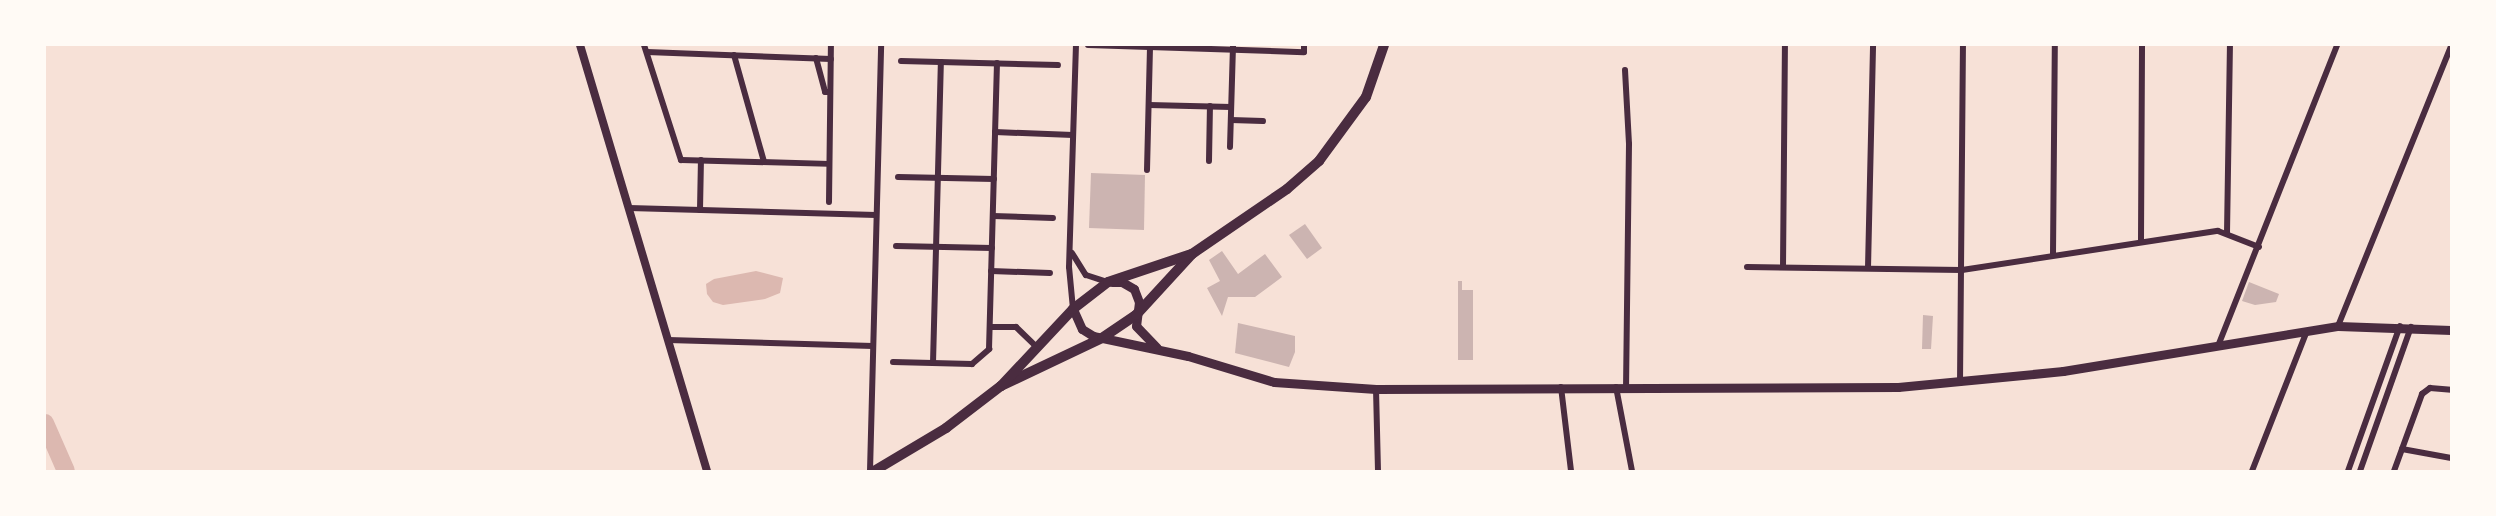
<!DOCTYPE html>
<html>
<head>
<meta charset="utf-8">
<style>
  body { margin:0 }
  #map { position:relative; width:2496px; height:516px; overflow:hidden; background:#f7e1d7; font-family:"Source Serif 4",serif }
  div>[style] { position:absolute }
  .water>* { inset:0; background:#dcb8b0 }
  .river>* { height:18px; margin:-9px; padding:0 9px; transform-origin:9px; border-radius:9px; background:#dcb8b0 }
  .building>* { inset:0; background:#ccb4b1 }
  .minor>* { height:6px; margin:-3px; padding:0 3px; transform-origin:3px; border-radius:3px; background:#4a2c40 }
  .tertiary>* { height:8px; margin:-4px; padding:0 4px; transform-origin:4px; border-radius:4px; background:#4a2c40 }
  .secondary>* { height:9px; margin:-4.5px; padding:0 4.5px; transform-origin:4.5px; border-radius:4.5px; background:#4a2c40 }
  .primary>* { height:10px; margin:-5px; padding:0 5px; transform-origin:5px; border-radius:5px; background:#4a2c40 }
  span { translate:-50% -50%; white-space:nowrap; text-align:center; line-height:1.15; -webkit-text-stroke:6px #fffaf5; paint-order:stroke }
  .frame { position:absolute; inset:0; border:46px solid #fffaf5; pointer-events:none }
</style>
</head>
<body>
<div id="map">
  <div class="water">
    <i style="clip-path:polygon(756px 271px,783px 278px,780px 293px,765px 299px,723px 305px,713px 302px,707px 294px,706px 284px,714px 279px)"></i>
  </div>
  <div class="river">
    <i style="left:45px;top:423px;width:52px;rotate:66.4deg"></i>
  </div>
  <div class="building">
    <i style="clip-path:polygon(1091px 173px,1145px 175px,1144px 230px,1089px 228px)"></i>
    <i style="clip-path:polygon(1305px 224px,1322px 248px,1307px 259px,1289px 235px)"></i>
    <i style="clip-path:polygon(1222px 251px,1238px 274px,1265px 254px,1282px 277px,1255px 297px,1228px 297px,1222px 316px,1207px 288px,1220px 281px,1209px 260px)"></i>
    <i style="clip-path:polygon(1458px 281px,1462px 281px,1462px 290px,1473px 290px,1473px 360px,1458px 360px)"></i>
    <i style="clip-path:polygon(2249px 282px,2279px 294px,2276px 302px,2255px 305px,2242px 301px)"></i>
    <i style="clip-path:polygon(1923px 315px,1933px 316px,1931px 349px,1922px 349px)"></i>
    <i style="clip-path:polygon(1238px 323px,1295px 336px,1295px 352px,1289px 367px,1235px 353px)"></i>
  </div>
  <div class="minor">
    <i style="left:644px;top:45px;width:121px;rotate:72.2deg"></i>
    <i style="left:681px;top:160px;width:148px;rotate:1.5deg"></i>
    <i style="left:1088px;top:45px;width:216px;rotate:1.9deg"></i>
    <i style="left:1304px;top:52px;width:7px;rotate:-90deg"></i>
    <i style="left:647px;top:52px;width:184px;rotate:2.2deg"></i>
    <i style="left:734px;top:55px;width:111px;rotate:74.3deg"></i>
    <i style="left:816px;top:58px;width:35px;rotate:75deg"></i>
    <i style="left:825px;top:92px;width:5px"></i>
    <i style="left:901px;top:61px;width:157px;rotate:1.5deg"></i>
    <i style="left:1625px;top:70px;width:74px;rotate:86.9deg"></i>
    <i style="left:1629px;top:144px;width:242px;rotate:90.7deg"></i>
    <i style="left:1149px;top:105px;width:82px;rotate:1.4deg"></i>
    <i style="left:1231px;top:120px;width:32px;rotate:2deg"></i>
    <i style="left:995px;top:132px;width:78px;rotate:2.2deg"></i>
    <i style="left:1230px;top:147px;width:102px;rotate:-88.3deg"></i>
    <i style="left:1209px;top:161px;width:55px;rotate:-89deg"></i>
    <i style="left:1147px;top:170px;width:124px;rotate:-88.6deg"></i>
    <i style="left:898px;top:177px;width:96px;rotate:1.2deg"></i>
    <i style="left:829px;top:202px;width:157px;rotate:-89.3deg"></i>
    <i style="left:629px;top:208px;width:247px;rotate:1.6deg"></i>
    <i style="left:700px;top:210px;width:50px;rotate:-88.9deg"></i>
    <i style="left:993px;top:216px;width:60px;rotate:1.9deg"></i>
    <i style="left:2227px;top:233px;width:188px;rotate:-89.1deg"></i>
    <i style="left:2141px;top:240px;width:195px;rotate:-89.7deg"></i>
    <i style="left:896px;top:246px;width:96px;rotate:1.2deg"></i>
    <i style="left:1072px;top:253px;width:26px;rotate:58deg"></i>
    <i style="left:1086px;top:275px;width:22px;rotate:18deg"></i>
    <i style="left:2053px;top:254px;width:209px;rotate:-89.5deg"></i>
    <i style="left:1747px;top:267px;width:215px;rotate:0.8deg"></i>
    <i style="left:1962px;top:270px;width:259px;rotate:-8.7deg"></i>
    <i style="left:2218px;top:231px;width:44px;rotate:21.3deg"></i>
    <i style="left:1783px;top:267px;width:222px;rotate:-89.5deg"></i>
    <i style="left:1868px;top:268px;width:223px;rotate:-88.7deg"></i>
    <i style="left:991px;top:271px;width:59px;rotate:1.9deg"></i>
    <i style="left:1073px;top:309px;width:42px;rotate:-95.4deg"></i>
    <i style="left:1069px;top:267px;width:222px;rotate:-88.2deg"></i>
    <i style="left:2338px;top:326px;width:301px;rotate:-68deg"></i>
    <i style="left:990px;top:327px;width:26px"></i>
    <i style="left:1016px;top:327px;width:30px;rotate:44deg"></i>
    <i style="left:668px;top:340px;width:205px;rotate:1.7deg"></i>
    <i style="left:2218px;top:346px;width:324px;rotate:-68.4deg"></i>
    <i style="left:893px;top:362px;width:79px;rotate:1.5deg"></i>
    <i style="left:972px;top:364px;width:23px;rotate:-41deg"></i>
    <i style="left:989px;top:349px;width:286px;rotate:-88.4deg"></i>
    <i style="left:933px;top:363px;width:301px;rotate:-88.5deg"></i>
    <i style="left:1960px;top:383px;width:338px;rotate:-89.5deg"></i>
    <i style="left:1561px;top:387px;width:85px;rotate:83.2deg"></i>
    <i style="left:1616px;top:387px;width:86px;rotate:79.2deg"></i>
    <i style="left:1376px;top:389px;width:82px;rotate:88.6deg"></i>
    <i style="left:2402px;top:449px;width:50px;rotate:10.4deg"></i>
    <i style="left:870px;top:471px;width:426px;rotate:-88.5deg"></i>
    <i style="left:2252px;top:471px;width:150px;rotate:-68.6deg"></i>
    <i style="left:2348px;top:471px;width:154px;rotate:-70.3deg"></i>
    <i style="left:2360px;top:471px;width:153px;rotate:-70.5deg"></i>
    <i style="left:2394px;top:471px;width:82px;rotate:-70deg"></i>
    <i style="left:2422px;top:394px;width:10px;rotate:-37deg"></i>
    <i style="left:2430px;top:388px;width:21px;rotate:5deg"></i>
  </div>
  <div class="tertiary">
    <i style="left:580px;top:45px;width:445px;rotate:73.4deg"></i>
  </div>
  <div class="secondary">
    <i style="left:1112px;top:282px;width:10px"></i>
    <i style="left:1122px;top:282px;width:14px;rotate:30deg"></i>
    <i style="left:1134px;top:289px;width:14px;rotate:69deg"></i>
    <i style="left:1139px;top:302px;width:24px;rotate:97deg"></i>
    <i style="left:1136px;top:326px;width:30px;rotate:46deg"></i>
    <i style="left:1073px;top:309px;width:22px;rotate:66deg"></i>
    <i style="left:1082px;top:329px;width:13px;rotate:32deg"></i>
    <i style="left:1093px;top:336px;width:97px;rotate:11.9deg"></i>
    <i style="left:1188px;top:356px;width:90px;rotate:16.8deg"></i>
    <i style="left:1274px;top:382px;width:102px;rotate:3.9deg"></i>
    <i style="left:1376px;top:389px;width:522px;rotate:-0.22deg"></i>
    <i style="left:1898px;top:387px;width:166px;rotate:-5.5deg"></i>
    <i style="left:2063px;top:371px;width:279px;rotate:-9.3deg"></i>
    <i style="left:2338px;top:326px;width:113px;rotate:2deg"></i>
  </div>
  <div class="primary">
    <i style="left:1001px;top:386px;width:112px;rotate:-25.4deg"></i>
    <i style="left:1102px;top:338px;width:41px;rotate:-34.1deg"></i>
    <i style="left:1136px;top:315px;width:83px;rotate:-47.4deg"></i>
    <i style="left:1192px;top:254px;width:115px;rotate:-34.4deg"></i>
    <i style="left:1287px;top:189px;width:43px;rotate:-41.2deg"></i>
    <i style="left:1319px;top:161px;width:79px;rotate:-53.7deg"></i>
    <i style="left:1366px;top:97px;width:55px;rotate:-70.9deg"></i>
    <i style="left:874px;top:471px;width:84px;rotate:-30.8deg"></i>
    <i style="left:946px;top:428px;width:69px;rotate:-37.4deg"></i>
    <i style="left:1001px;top:386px;width:105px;rotate:-46.9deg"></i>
    <i style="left:1073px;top:309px;width:44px;rotate:-37.6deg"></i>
    <i style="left:1108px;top:282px;width:88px;rotate:-18.6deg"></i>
  </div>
  <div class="frame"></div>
</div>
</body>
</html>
